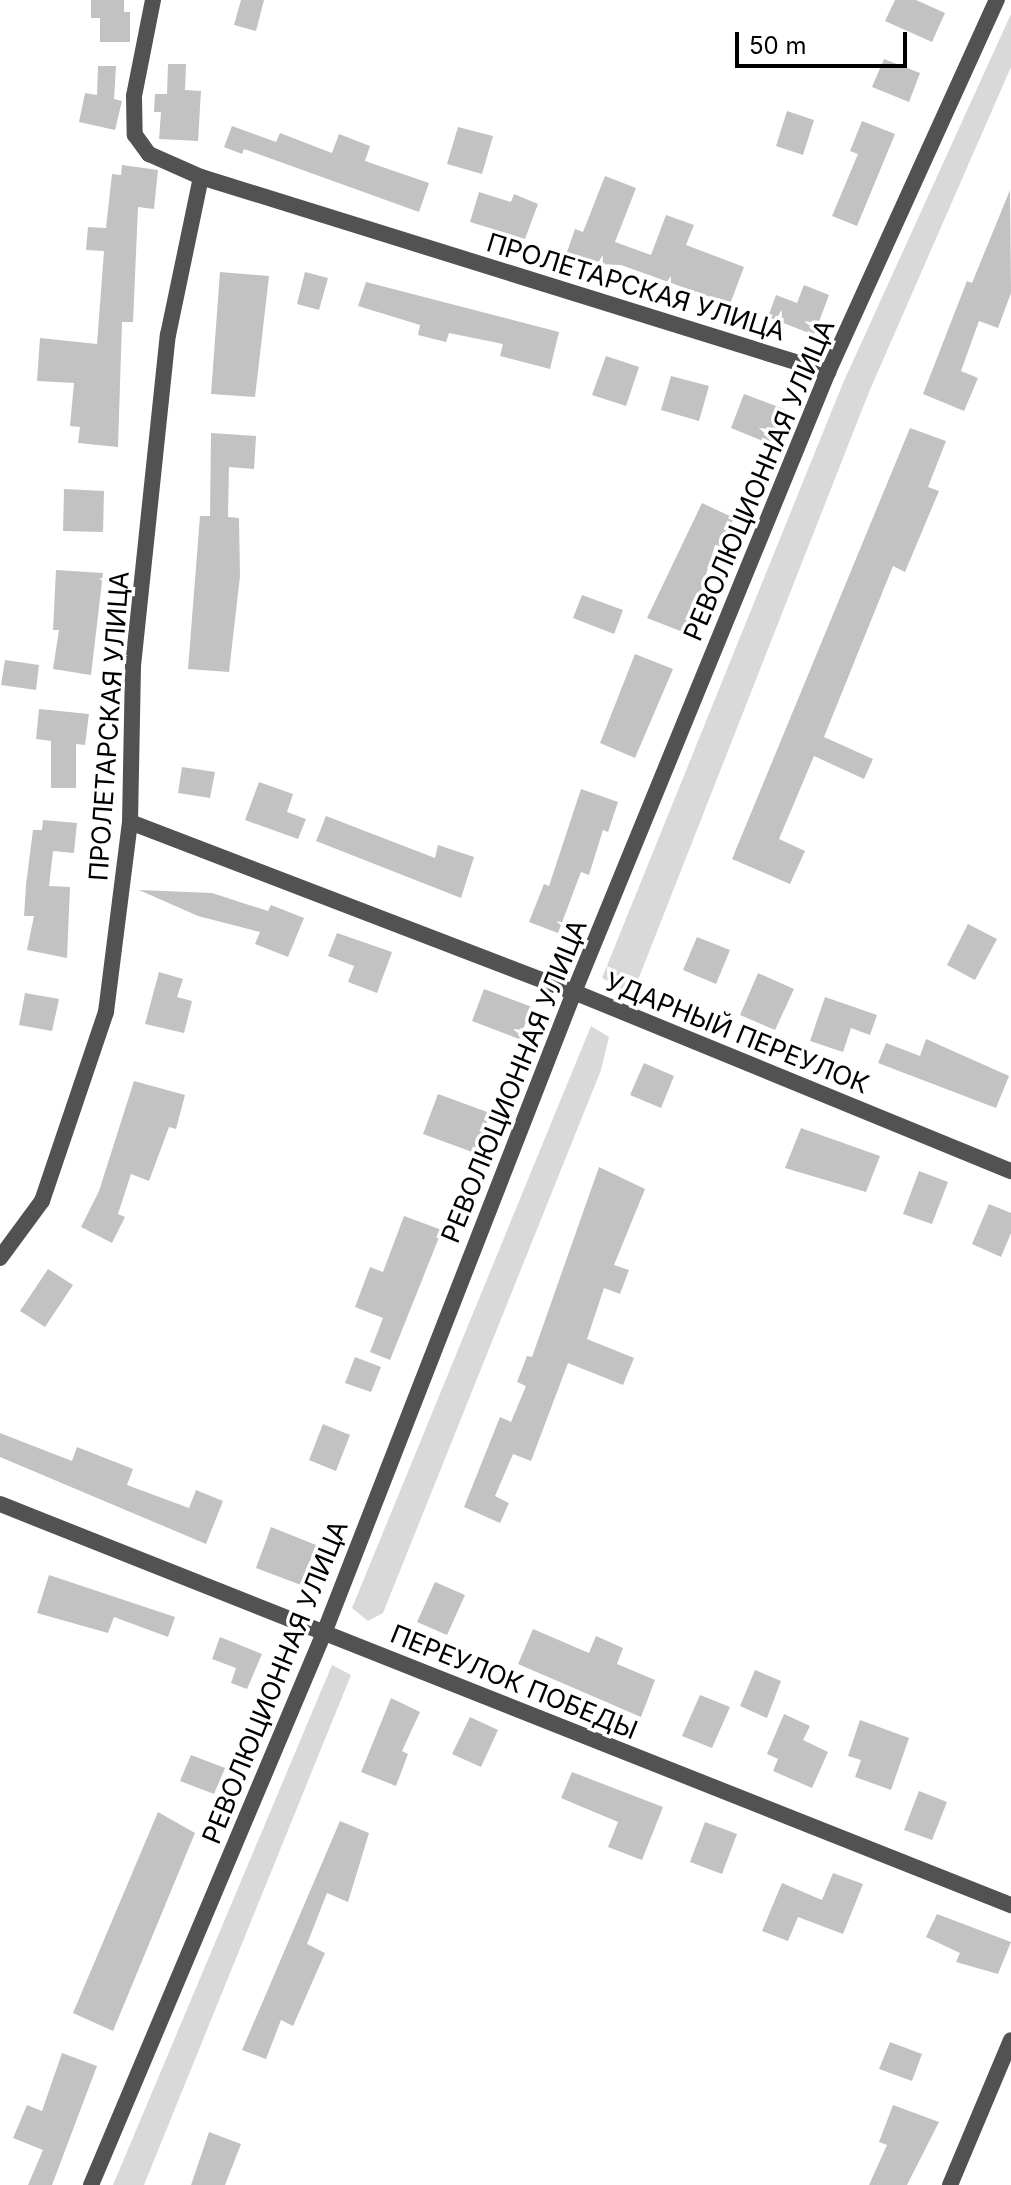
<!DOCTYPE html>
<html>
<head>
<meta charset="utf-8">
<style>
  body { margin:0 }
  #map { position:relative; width:1011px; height:2185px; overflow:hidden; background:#fff; font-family:Inter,sans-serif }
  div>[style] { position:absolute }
  .green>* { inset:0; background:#d9d9d9 }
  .building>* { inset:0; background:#c2c2c2 }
  .street>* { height:16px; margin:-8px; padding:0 8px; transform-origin:8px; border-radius:8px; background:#525252 }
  span { translate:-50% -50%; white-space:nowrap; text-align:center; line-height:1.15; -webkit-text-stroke:7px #fff; paint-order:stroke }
  .street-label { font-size:26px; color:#000 }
  .scale { position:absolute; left:735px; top:32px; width:172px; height:36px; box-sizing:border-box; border:4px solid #000; border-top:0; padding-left:10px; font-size:24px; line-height:28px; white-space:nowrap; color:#000; -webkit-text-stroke:6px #fff; paint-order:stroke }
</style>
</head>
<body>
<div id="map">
  <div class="green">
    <i style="clip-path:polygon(1011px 14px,1011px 67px,869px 392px,638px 980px,622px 989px,602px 978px,843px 383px)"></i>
    <i style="clip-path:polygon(591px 1026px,609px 1037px,601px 1070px,383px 1613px,368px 1621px,352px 1608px)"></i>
    <i style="clip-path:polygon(332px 1665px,351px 1675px,144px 2185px,113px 2185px)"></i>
  </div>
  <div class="building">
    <i style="clip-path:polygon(91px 0,124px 0,124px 12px,130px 12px,130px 42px,100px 42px,100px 18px,91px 18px)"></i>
    <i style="clip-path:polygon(241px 0,264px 0,256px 31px,234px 25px)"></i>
    <i style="clip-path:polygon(895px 0,916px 0,945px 13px,932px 42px,885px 21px)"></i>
    <i style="clip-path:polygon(884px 59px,920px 73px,909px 102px,872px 87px)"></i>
    <i style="clip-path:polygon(168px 64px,186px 64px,185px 90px,201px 91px,198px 141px,159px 139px,161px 112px,154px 112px,155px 94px,167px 94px)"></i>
    <i style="clip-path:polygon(98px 66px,116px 66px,114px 99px,122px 101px,115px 130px,79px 122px,85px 93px,97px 95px)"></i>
    <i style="clip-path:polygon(787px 111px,814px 120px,803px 155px,776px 146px)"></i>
    <i style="clip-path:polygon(862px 121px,895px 134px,857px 226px,832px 216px,858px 154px,850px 151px)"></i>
    <i style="clip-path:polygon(232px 126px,276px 142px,280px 133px,332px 153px,339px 134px,370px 146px,365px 161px,429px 183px,419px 212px,244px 149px,242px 154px,224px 147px)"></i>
    <i style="clip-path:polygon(458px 127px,493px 136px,482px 174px,447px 164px)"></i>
    <i style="clip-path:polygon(122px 165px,158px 170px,154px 209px,138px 207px,133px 322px,122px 322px,118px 447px,78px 443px,80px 427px,70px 426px,74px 383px,37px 381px,40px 338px,97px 344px,104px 251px,86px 250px,88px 227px,106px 228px,112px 174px,121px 175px)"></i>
    <i style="clip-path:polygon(605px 176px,636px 188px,615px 242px,651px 255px,666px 215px,694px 225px,686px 245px,744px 267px,730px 304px,621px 265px,597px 264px,567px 252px,575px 229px,583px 232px)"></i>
    <i style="clip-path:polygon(1010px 190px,1011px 293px,998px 328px,979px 321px,961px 371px,978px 378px,964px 411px,923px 394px,967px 281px,972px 283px)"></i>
    <i style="clip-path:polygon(479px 192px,511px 202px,514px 194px,538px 204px,525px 239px,470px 222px)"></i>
    <i style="clip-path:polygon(220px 272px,269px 276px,255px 397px,211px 394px)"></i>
    <i style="clip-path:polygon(305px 272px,328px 278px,319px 310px,297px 304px)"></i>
    <i style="clip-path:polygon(366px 282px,559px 332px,550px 369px,500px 356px,503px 344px,449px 333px,446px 342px,418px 335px,420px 325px,358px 306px)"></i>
    <i style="clip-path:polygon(804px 285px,829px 295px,814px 335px,768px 317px,776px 295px,797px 303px)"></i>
    <i style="clip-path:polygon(606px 356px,639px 367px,626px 406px,592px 395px)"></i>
    <i style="clip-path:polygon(671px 376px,709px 386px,699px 421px,661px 410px)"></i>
    <i style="clip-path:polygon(744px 394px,784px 409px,770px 444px,731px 428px)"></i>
    <i style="clip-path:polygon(910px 428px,946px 441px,928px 487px,939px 491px,905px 572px,893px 566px,824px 737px,873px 759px,864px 779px,814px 756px,779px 839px,805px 851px,790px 884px,732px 859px)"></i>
    <i style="clip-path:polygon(211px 433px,256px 436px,254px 469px,229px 467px,228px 517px,239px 518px,240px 576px,229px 672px,188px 669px,200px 516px,210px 516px)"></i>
    <i style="clip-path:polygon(64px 489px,104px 491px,103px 532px,63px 531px)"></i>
    <i style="clip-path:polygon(702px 503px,734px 518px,720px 547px,715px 545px,688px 634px,647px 618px)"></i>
    <i style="clip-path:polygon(56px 570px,103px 573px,91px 675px,53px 669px,59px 630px,53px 630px)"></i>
    <i style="clip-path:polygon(582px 595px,623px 610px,614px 634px,573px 618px)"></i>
    <i style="clip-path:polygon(635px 654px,673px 669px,635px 758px,600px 743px)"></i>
    <i style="clip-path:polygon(5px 660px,39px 665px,36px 690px,1px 685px)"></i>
    <i style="clip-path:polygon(39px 709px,89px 714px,85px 745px,76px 744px,76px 788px,51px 788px,51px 741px,36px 739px)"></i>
    <i style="clip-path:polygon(182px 767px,215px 772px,210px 798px,178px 793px)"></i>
    <i style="clip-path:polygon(259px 782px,293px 794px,287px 812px,306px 819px,298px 839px,245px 820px)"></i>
    <i style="clip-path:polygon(581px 789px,618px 802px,608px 832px,603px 830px,589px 875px,581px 872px,558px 933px,529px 922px,544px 884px,549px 886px)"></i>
    <i style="clip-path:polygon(326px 816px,435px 858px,438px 845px,474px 857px,461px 898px,316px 841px)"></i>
    <i style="clip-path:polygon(43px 820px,77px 823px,74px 853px,53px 851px,49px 886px,70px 887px,67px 958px,27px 950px,34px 916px,24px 916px,26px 885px,33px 830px,42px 830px)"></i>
    <i style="clip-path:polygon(139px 890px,212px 893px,268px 911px,271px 905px,304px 918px,288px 957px,255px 944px,260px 932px,198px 916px)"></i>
    <i style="clip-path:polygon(968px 924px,997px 939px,975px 980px,947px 965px)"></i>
    <i style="clip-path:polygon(337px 933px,392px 952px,377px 993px,348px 982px,354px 966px,328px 956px)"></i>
    <i style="clip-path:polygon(697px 937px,730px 950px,716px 984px,683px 970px)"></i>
    <i style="clip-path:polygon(159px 972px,183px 979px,177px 997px,192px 1001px,184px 1033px,145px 1024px)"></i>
    <i style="clip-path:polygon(758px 973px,794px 989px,775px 1030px,740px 1015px)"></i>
    <i style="clip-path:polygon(484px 989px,532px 1007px,519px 1039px,472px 1021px)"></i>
    <i style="clip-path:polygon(25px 993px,59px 999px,52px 1031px,19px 1025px)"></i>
    <i style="clip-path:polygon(825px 997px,877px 1015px,870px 1035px,851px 1028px,843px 1052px,810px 1041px)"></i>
    <i style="clip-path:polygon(926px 1039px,1009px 1076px,996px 1108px,878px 1063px,886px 1043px,920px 1056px)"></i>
    <i style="clip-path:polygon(644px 1063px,674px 1076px,661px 1108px,630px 1095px)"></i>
    <i style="clip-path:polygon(134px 1081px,185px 1095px,176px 1129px,169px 1127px,149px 1181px,131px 1174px,118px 1214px,125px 1217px,112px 1243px,81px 1227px,99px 1191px)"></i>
    <i style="clip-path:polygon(438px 1094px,490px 1113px,475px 1153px,423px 1134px)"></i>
    <i style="clip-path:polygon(801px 1128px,880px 1156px,866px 1192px,785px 1168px)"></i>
    <i style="clip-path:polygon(599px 1167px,645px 1189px,614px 1265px,629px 1270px,620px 1294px,604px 1288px,587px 1339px,634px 1358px,623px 1385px,568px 1363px,531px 1461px,513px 1454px,495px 1496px,509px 1503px,500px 1523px,464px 1507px,500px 1417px,511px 1422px,526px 1386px,517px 1382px,527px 1356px,532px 1357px)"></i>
    <i style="clip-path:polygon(919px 1171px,948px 1182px,932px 1224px,903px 1214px)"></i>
    <i style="clip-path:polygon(989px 1204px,1011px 1213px,1011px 1233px,1001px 1257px,972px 1244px)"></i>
    <i style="clip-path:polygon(404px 1216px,442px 1230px,390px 1360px,370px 1352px,383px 1318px,355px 1307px,370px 1267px,383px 1272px)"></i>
    <i style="clip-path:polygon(48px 1269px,73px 1285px,45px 1327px,20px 1311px)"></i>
    <i style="clip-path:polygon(355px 1357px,381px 1367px,371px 1392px,345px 1383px)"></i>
    <i style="clip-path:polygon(323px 1424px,350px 1435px,336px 1471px,309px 1460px)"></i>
    <i style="clip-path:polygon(0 1433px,72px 1461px,77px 1447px,133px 1469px,127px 1485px,189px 1508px,196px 1490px,223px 1501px,206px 1544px,0 1457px)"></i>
    <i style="clip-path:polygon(271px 1527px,316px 1545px,301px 1585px,256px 1568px)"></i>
    <i style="clip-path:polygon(49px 1575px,175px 1617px,168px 1637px,114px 1617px,108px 1633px,37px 1613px)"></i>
    <i style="clip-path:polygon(435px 1582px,465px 1595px,447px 1635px,417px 1622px)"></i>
    <i style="clip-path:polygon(533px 1629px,589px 1653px,596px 1636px,623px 1648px,617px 1664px,655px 1680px,641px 1717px,518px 1664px)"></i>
    <i style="clip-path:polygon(220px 1637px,262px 1654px,247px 1689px,231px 1683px,236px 1668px,212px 1659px)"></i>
    <i style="clip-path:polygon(755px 1670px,781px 1681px,767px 1718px,740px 1706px)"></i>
    <i style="clip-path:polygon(700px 1695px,730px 1707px,712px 1748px,682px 1736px)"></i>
    <i style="clip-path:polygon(391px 1698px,420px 1712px,402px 1751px,408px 1754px,396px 1786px,361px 1772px)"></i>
    <i style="clip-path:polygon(784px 1714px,810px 1726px,803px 1740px,828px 1752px,812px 1788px,773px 1771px,778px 1759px,767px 1754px)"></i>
    <i style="clip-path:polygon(470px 1717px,498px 1730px,481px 1767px,452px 1754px)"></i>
    <i style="clip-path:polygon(860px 1720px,909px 1738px,891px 1790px,855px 1777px,861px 1760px,848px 1756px)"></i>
    <i style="clip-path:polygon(191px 1755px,225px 1768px,214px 1794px,180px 1781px)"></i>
    <i style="clip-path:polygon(572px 1772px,663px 1807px,642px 1860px,608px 1847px,618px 1822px,561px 1798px)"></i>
    <i style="clip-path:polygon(919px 1791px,947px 1802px,932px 1840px,904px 1830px)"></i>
    <i style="clip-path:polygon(158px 1812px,195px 1833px,113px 2031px,73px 2013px)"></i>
    <i style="clip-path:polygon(340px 1821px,369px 1833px,348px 1902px,327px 1893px,307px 1944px,325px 1953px,293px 2026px,281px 2020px,266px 2059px,242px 2050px)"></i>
    <i style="clip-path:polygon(705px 1822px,737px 1834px,722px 1874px,690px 1862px)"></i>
    <i style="clip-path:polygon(833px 1873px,863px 1884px,843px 1934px,798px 1917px,788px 1941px,762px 1931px,782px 1883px,822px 1900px)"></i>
    <i style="clip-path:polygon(937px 1914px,1011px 1942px,998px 1974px,956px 1962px,960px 1953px,926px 1937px)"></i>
    <i style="clip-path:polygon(890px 2042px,922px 2054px,912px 2081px,879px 2069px)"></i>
    <i style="clip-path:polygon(62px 2053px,97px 2066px,52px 2185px,28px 2185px,43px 2150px,13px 2138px,27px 2105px,42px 2111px)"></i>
    <i style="clip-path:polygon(893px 2105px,939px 2122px,907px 2185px,869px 2185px,887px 2145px,879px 2142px)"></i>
    <i style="clip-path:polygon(209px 2132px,241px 2144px,225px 2185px,191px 2185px)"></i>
  </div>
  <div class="street">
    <i style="left:153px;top:0;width:98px;rotate:101.2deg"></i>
    <i style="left:134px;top:96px;width:39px;rotate:89deg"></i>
    <i style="left:135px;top:135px;width:24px;rotate:54deg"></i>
    <i style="left:149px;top:154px;width:57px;rotate:23.9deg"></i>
    <i style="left:130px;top:822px;width:475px;rotate:21deg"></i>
    <i style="left:574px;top:992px;width:472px;rotate:22.3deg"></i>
    <i style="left:0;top:1258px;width:71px;rotate:-53.6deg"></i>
    <i style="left:42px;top:1201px;width:200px;rotate:-71.3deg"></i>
    <i style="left:106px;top:1012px;width:192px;rotate:-82.8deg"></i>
    <i style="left:130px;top:822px;width:156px;rotate:-88.9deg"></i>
    <i style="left:133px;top:666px;width:333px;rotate:-84deg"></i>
    <i style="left:168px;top:335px;width:161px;rotate:-78.2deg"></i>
    <i style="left:201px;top:177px;width:657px;rotate:17.28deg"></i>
    <i style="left:0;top:1504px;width:1088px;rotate:21.64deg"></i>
    <i style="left:91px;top:2185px;width:599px;rotate:-67.12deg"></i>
    <i style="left:324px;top:1633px;width:688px;rotate:-68.69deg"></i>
    <i style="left:574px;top:992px;width:670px;rotate:-67.72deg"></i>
    <i style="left:828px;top:372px;width:409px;rotate:-65.6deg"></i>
    <i style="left:950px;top:2185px;width:157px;rotate:-67.2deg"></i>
  </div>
  <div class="street-label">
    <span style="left:636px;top:287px;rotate:17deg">ПРОЛЕТАРСКАЯ УЛИЦА</span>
    <span style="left:759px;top:480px;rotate:-67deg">РЕВОЛЮЦИОННАЯ УЛИЦА</span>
    <span style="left:109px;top:726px;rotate:-86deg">ПРОЛЕТАРСКАЯ УЛИЦА</span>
    <span style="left:737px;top:1033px;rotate:22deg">УДАРНЫЙ ПЕРЕУЛОК</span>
    <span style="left:514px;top:1081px;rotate:-68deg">РЕВОЛЮЦИОННАЯ УЛИЦА</span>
    <span style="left:275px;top:1682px;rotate:-68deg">РЕВОЛЮЦИОННАЯ УЛИЦА</span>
    <span style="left:514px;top:1682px;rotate:22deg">ПЕРЕУЛОК ПОБЕДЫ</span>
  </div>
  <div class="scale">50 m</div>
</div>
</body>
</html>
